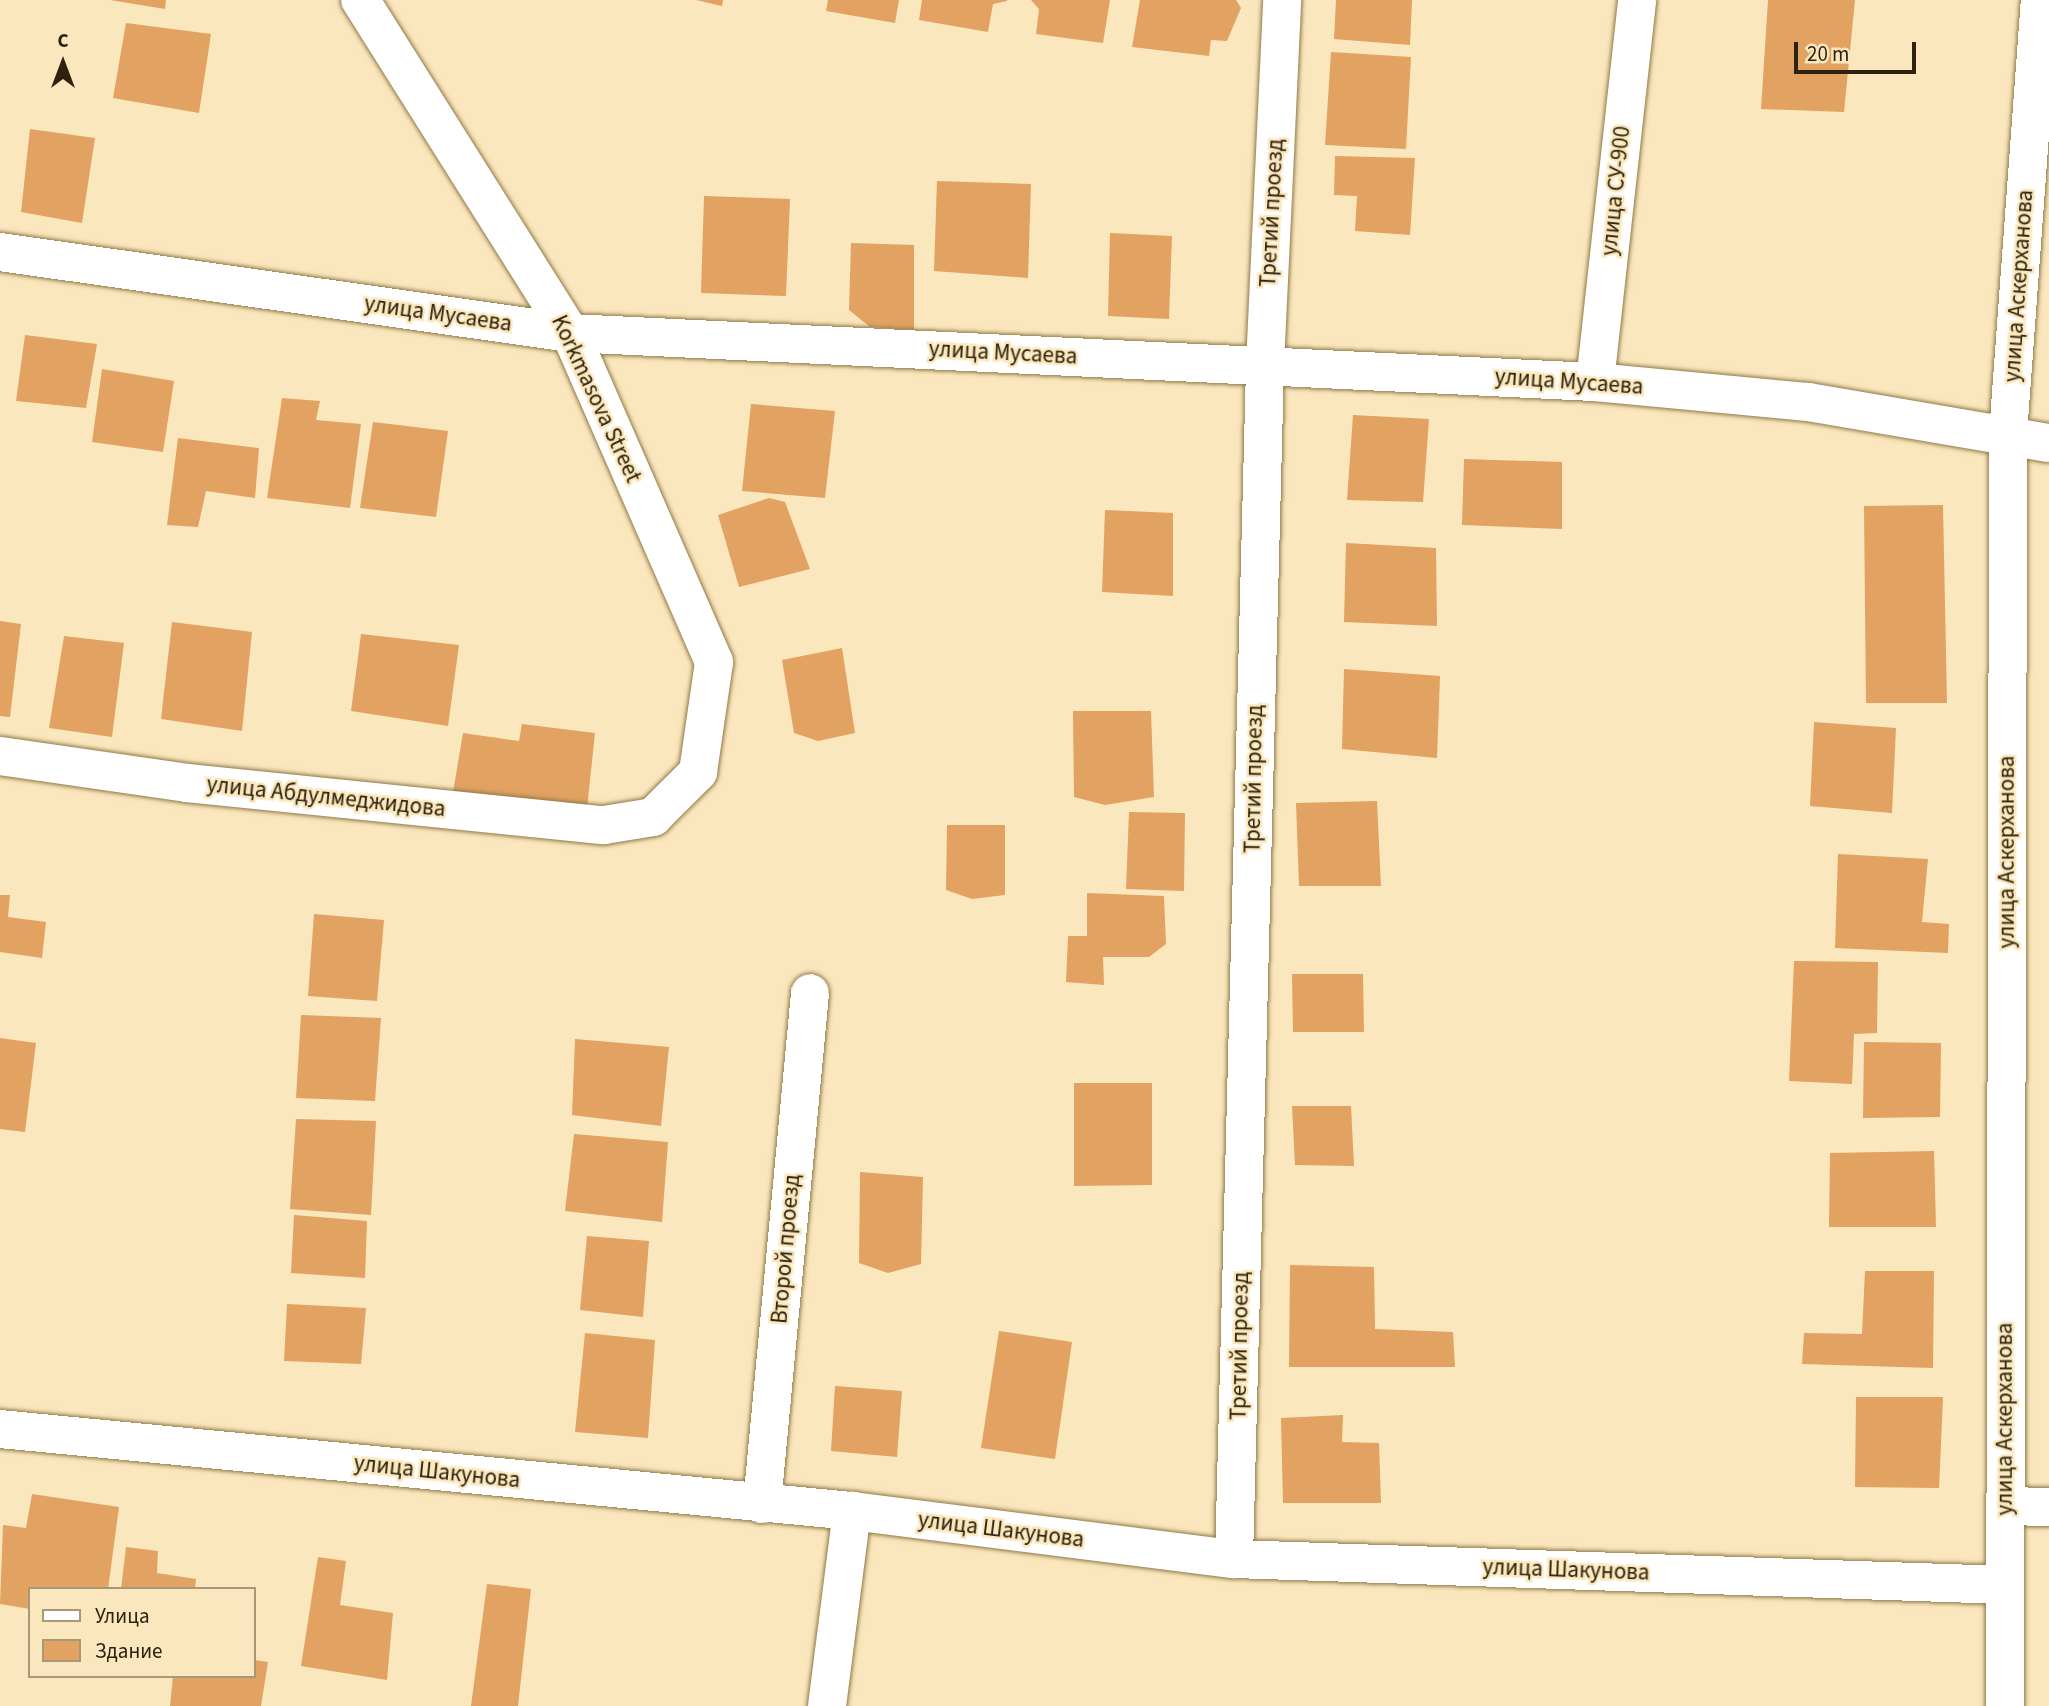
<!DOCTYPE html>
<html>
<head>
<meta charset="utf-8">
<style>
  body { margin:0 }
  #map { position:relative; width:2049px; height:1706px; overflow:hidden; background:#fbe7bd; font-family:"Source Sans 3",sans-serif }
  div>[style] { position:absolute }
  .building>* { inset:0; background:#e1a262 }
  .roads { filter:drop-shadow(0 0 2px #907947) drop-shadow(0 0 2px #907947) }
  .minor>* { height:38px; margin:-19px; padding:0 19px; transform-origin:19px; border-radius:19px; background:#fff }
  span { translate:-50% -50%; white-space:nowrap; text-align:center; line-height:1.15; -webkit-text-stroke:5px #fbe7bd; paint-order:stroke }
  .street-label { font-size:23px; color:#2c220d }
  .legend { position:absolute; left:28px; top:1587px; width:228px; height:91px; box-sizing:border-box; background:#fbe7bd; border:2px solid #a89877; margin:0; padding:9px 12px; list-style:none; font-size:21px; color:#2c220d }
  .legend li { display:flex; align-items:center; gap:14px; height:35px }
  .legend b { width:35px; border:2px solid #a89877 }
  .north { position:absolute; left:28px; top:28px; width:70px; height:70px; -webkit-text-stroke:5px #fbe7bd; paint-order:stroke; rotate:0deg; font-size:19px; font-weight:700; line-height:28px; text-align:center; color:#2c220d }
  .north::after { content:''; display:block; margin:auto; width:24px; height:32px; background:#2c220d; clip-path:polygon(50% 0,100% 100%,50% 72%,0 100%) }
  .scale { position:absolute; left:1794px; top:42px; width:122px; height:32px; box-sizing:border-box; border:4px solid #2c220d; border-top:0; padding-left:9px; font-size:21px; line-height:24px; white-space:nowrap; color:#2c220d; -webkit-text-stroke:5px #fbe7bd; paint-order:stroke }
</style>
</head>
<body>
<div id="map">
  <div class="building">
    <i style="clip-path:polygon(110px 0,166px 0,165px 9px)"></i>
    <i style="clip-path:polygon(696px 0,723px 0,722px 6px)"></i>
    <i style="clip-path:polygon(828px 0,899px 0,895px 23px,826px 11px)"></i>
    <i style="clip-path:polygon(922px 0,1007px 0,1007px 1px,993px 4px,988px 32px,919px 20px)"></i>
    <i style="clip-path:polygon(1031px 0,1110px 0,1103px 43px,1036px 34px,1039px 9px)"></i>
    <i style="clip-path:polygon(1140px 0,1236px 0,1241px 8px,1227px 41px,1211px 40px,1209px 56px,1132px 47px)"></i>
    <i style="clip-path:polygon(1336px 0,1412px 0,1410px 45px,1334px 39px)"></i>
    <i style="clip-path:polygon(1768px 0,1855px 0,1844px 112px,1761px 109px)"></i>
    <i style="clip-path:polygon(126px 23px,211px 34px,199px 113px,113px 98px)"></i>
    <i style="clip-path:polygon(1331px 52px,1411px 57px,1406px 149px,1325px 145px)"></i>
    <i style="clip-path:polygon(30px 129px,95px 138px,82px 223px,21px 212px)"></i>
    <i style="clip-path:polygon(1335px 156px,1415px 158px,1410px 235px,1355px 231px,1357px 196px,1334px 195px)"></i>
    <i style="clip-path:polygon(937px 181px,1031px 184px,1028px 278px,934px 271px)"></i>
    <i style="clip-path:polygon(704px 196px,790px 199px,786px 296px,701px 293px)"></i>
    <i style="clip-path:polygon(1110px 233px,1172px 236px,1169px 319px,1108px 316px)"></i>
    <i style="clip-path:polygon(851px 243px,914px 245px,914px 330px,870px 327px,849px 310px)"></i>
    <i style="clip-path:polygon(25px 335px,97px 344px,86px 408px,16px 401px)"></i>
    <i style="clip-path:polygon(102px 369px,174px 381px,163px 452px,92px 442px)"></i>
    <i style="clip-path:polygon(282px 398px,320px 401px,316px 420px,361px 424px,350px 508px,267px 498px)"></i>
    <i style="clip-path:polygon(751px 404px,835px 411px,825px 498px,742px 491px)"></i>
    <i style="clip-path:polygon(1353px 415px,1429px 419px,1423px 502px,1347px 500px)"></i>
    <i style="clip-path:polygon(373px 422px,448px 431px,436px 517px,360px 508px)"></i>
    <i style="clip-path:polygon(178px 438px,259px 448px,255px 498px,206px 491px,198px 527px,167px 525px)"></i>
    <i style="clip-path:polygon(1464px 459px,1562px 462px,1562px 529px,1462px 525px)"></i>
    <i style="clip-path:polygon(769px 498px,785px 502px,810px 569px,739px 587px,718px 515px)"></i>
    <i style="clip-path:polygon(1943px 505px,1947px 703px,1866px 703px,1864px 506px)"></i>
    <i style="clip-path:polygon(1105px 510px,1173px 513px,1173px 596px,1102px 592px)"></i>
    <i style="clip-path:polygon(1346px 543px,1436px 548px,1437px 626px,1344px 622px)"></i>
    <i style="clip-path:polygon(0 621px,21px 624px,10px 717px,0 716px)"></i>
    <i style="clip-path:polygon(172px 622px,252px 632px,242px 731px,161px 719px)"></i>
    <i style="clip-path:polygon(361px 634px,459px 645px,448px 726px,351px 711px)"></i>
    <i style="clip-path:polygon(64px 636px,124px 643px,112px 737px,49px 728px)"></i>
    <i style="clip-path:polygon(842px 648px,855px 733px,818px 741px,794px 733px,782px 660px)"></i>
    <i style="clip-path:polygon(1344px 669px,1440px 676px,1437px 758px,1342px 749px)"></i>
    <i style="clip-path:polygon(1073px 711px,1151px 711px,1154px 797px,1105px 805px,1074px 797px)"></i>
    <i style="clip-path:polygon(1814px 722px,1896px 728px,1892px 813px,1810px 806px)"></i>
    <i style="clip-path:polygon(522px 724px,595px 733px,587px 809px,453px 792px,463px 733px,519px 741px)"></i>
    <i style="clip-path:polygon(1377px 801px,1381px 886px,1299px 886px,1296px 803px)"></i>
    <i style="clip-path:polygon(1129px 812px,1185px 813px,1184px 891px,1126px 889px)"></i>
    <i style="clip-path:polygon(947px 825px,1005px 825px,1005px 895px,972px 899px,946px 890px)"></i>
    <i style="clip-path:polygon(1838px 854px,1928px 859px,1922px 922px,1949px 924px,1948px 953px,1835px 948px)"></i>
    <i style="clip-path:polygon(1087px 893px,1164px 896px,1166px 944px,1149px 957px,1103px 957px,1104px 985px,1066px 982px,1068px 936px,1087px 936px)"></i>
    <i style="clip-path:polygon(0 895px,10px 895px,8px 917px,46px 922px,42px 958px,0 952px)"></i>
    <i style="clip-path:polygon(314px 914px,384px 920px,377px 1001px,308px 996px)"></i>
    <i style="clip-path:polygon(1794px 961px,1878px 962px,1877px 1033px,1854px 1034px,1852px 1084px,1789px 1081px)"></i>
    <i style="clip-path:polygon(1292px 974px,1363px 974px,1364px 1032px,1293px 1032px)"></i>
    <i style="clip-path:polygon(301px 1015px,381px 1018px,375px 1101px,296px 1098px)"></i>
    <i style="clip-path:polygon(0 1038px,36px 1043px,25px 1132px,0 1129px)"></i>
    <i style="clip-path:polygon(575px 1039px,669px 1047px,661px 1126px,572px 1115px)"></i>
    <i style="clip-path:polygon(1864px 1042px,1941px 1043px,1940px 1117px,1863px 1118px)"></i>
    <i style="clip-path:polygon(1074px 1083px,1152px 1083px,1152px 1185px,1074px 1186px)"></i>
    <i style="clip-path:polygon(1292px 1106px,1351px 1106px,1354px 1166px,1295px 1165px)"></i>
    <i style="clip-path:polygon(296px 1119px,376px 1121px,371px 1215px,290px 1209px)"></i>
    <i style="clip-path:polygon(574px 1134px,668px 1142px,662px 1222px,565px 1211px)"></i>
    <i style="clip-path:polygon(1934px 1151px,1936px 1227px,1829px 1227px,1830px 1153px)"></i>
    <i style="clip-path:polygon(860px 1172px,923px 1177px,921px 1264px,888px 1273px,859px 1263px)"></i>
    <i style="clip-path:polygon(294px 1215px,367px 1221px,365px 1278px,291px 1273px)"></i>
    <i style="clip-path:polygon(587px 1236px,649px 1241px,643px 1317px,580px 1310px)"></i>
    <i style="clip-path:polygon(1290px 1265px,1374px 1267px,1375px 1329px,1453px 1332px,1455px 1367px,1289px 1367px)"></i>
    <i style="clip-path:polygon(1865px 1271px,1934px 1271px,1933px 1368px,1802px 1364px,1804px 1333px,1862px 1334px)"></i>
    <i style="clip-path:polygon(287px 1304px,366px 1308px,361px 1364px,284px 1361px)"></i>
    <i style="clip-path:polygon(999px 1331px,1072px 1342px,1055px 1459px,981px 1448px)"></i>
    <i style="clip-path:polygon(585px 1333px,655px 1340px,648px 1438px,575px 1432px)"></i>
    <i style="clip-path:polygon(835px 1386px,902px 1391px,897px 1457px,831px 1451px)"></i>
    <i style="clip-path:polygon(1856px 1397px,1943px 1397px,1939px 1488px,1855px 1487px)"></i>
    <i style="clip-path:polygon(1343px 1415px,1342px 1442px,1379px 1443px,1381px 1503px,1283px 1503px,1281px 1418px)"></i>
    <i style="clip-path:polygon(32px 1494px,119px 1507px,108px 1589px,30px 1589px,30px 1609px,0 1604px,3px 1525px,26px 1528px)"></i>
    <i style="clip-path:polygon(126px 1547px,158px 1551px,157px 1573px,196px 1579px,195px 1589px,121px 1589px)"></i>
    <i style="clip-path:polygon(318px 1557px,346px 1561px,340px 1605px,393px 1613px,387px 1680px,301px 1666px)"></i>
    <i style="clip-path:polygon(487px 1584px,531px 1589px,518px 1706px,471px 1706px)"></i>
    <i style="clip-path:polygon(254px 1660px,268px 1662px,261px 1706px,170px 1706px,173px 1676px,254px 1676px)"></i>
  </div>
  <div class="roads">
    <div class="minor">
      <i style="left:0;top:252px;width:576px;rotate:8.09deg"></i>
      <i style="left:570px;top:333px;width:1026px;rotate:2.74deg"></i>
      <i style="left:1595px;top:382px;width:214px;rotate:5.4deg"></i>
      <i style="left:1808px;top:402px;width:244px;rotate:9.7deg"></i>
      <i style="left:1595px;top:382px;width:384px;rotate:-83.7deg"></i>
      <i style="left:0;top:756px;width:189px;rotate:8.2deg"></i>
      <i style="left:187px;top:783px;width:419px;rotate:5.8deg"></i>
      <i style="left:604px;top:825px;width:50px;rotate:-9.3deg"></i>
      <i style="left:653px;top:817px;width:64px;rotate:-45deg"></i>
      <i style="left:698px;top:772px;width:111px;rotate:-81.7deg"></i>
      <i style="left:714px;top:662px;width:359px;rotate:-113.6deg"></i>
      <i style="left:570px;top:333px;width:394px;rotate:-122.2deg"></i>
      <i style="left:0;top:1429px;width:856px;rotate:5.5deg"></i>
      <i style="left:852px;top:1511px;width:385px;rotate:7.2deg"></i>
      <i style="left:1234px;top:1559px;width:771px;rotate:1.93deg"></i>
      <i style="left:762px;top:1504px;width:513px;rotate:-84.63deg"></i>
      <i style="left:2005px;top:1506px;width:44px;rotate:1.3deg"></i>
      <i style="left:1234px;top:1559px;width:1194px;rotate:-88.51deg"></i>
      <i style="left:1265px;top:365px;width:365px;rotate:-87.3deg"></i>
      <i style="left:827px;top:1706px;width:197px;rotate:-82.7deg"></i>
      <i style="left:2005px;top:1706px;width:1272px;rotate:-89.86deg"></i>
      <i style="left:2008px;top:434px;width:435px;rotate:-85.8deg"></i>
    </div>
  </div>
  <div class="street-label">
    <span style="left:1616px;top:191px;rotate:-84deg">улица СУ-900</span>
    <span style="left:1272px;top:213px;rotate:-87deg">Третий проезд</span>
    <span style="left:2019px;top:286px;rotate:-86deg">улица Аскерханова</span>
    <span style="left:438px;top:314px;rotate:8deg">улица Мусаева</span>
    <span style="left:1003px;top:353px;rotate:3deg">улица Мусаева</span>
    <span style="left:1569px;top:382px;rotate:4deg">улица Мусаева</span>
    <span style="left:596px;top:399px;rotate:65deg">Korkmasova Street</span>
    <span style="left:1254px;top:779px;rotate:-89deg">Третий проезд</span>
    <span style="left:326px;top:797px;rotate:6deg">улица Абдулмеджидова</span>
    <span style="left:2007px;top:852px;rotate:-90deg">улица Аскерханова</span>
    <span style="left:786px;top:1249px;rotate:-85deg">Второй проезд</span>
    <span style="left:1240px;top:1346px;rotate:-89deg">Третий проезд</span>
    <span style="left:2005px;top:1419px;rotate:-90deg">улица Аскерханова</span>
    <span style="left:437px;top:1472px;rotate:6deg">улица Шакунова</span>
    <span style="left:1001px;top:1530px;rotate:7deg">улица Шакунова</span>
    <span style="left:1566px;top:1570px;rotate:2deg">улица Шакунова</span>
  </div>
  <ul class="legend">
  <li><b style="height:9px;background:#fff"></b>Улица</li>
  <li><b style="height:19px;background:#e1a262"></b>Здание</li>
  </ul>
  <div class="north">С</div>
  <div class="scale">20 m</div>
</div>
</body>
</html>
